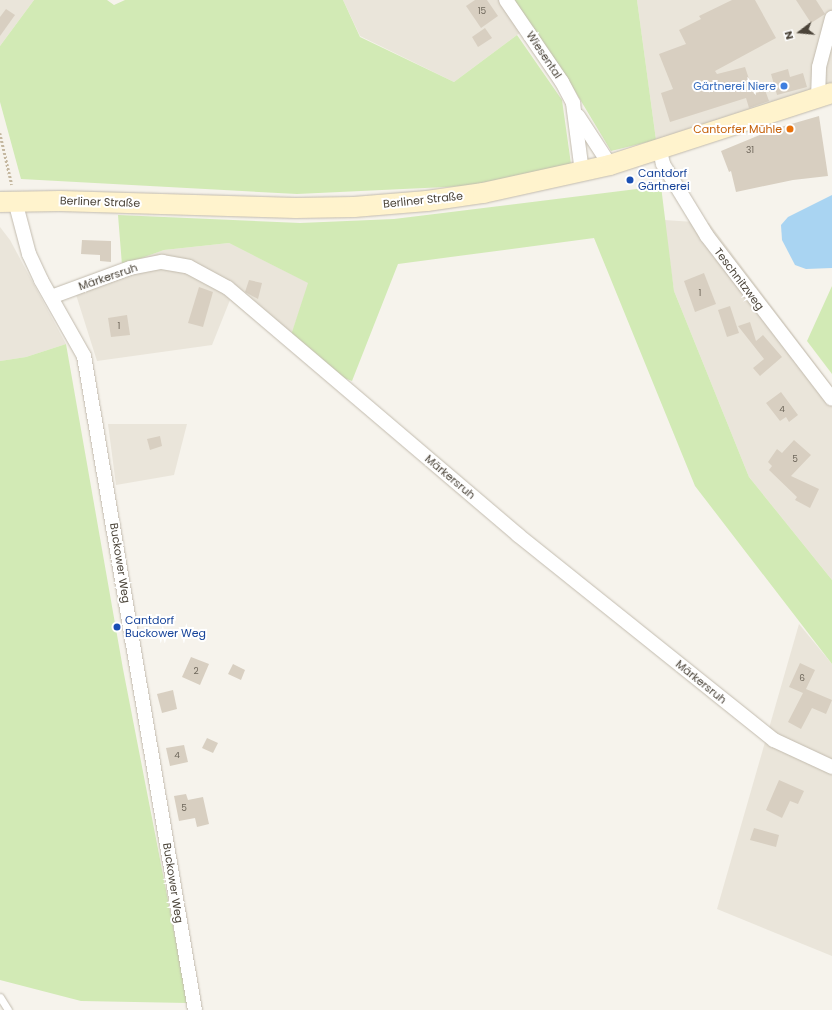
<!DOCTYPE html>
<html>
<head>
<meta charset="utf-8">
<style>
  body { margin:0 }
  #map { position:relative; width:832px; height:1010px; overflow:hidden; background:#f6f3ec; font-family:Poppins,sans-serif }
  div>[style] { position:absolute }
  .residential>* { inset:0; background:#eae5da }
  .green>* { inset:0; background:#d2eab5 }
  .water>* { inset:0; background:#a9d4f2 }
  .building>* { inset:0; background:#d8cfc1 }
  .path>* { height:2.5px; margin-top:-1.25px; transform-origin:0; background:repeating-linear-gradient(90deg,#c4b79f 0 2px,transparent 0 4px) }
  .roads { filter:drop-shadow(0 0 1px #c2bbae) drop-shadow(0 0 1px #c2bbae) }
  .service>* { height:7px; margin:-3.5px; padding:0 3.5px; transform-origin:3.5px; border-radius:3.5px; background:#fff }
  .minor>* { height:14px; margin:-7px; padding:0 7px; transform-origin:7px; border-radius:7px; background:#fff }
  .secondary>* { height:20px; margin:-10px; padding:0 10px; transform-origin:10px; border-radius:10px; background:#fff3cd }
  .dots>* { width:11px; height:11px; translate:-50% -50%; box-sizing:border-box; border:2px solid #fff; border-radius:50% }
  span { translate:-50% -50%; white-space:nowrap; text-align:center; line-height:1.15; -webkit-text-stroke:4px #fff; paint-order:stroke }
  .number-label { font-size:9px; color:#6e675b }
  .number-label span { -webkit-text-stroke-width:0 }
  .street-label { font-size:11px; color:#4b4439 }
  .shop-label { font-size:11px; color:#366cbe }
  .right { translate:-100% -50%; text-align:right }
  .food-label { font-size:11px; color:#c56008 }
  .transit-label { font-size:11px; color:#164399 }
  .left { translate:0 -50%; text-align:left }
  .north { position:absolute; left:780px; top:12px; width:40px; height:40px; -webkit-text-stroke:3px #fff; paint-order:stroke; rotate:254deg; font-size:11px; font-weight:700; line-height:16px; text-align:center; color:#4b4439 }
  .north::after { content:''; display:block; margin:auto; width:14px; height:18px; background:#4b4439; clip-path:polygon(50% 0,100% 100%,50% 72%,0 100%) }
</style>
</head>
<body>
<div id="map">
  <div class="residential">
    <i style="clip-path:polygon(0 0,34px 0,0 46px)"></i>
    <i style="clip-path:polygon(343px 0,506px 0,525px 29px,454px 82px,360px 36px)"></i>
    <i style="clip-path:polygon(637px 0,832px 0,832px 87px,656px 140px)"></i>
    <i style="clip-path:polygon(664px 220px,709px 223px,832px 386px,832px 580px,749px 477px,674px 291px)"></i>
    <i style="clip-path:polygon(0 227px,10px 240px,66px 344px,26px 357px,0 361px)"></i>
    <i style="clip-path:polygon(229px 243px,309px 283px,291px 335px,279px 340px,230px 300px,212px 345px,97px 361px,72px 282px,164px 250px)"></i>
    <i style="clip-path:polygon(108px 424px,187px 424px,174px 475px,116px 485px)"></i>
    <i style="clip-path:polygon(799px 624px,832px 664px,832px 956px,717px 909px)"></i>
  </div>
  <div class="green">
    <i style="clip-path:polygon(34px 0,107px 0,114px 5px,125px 0,343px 0,360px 37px,454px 82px,517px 35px,562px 100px,571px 164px,467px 186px,297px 194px,21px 179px,0 102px,0 46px)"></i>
    <i style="clip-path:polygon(510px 0,637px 0,656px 140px,611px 151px,569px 81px)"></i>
    <i style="clip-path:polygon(661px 186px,674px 291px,749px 477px,832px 580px,832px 664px,695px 486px,594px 238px,398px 264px,352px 381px,339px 376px,291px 335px,308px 283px,229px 243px,164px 250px,122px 265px,118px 215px,300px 223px,394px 219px)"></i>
    <i style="clip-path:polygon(832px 286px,832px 374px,807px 341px)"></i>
    <i style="clip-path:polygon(66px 344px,123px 669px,188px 1003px,81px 1001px,0 980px,0 361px,26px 357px)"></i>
  </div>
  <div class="water">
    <i style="clip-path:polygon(832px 195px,832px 268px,806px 269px,795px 265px,782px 240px,781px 225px,788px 217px)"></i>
  </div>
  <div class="building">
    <i style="clip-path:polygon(475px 0,487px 0,498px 16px,481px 28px,466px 6px)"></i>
    <i style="clip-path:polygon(732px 0,755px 0,776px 38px,715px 71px,717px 74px,745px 67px,754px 94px,765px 90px,769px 101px,749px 108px,746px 98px,670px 122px,661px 93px,673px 89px,659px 54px,686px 44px,679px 30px,701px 19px,699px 16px)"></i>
    <i style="clip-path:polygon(796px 0,816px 0,825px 14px,811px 23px)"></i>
    <i style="clip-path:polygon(6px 9px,15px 15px,0 36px,0 17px)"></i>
    <i style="clip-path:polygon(485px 28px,492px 38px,478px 47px,472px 37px)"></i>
    <i style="clip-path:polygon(788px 69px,790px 77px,803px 73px,807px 87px,777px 95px,771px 74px)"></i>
    <i style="clip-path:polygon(819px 116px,828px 176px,793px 180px,736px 192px,731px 171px,729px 172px,721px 151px,774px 129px)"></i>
    <i style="clip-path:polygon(82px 240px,111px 241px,111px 262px,100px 261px,100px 255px,81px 254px)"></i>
    <i style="clip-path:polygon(704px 273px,716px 304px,695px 312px,684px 281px)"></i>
    <i style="clip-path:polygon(249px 280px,262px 283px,258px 299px,245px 292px)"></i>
    <i style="clip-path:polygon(199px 287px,213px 292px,203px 327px,188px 323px)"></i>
    <i style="clip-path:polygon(730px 306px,739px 333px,727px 337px,718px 310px)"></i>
    <i style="clip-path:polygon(127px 315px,130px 335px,111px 337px,108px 318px)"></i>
    <i style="clip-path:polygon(750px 322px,756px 341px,763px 335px,782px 357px,760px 376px,753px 368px,764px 359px,738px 326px)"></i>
    <i style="clip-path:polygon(781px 392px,798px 415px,789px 422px,786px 417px,780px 421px,766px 403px)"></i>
    <i style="clip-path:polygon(160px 436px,162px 446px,150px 450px,147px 439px)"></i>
    <i style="clip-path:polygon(794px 440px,811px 455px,791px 476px,819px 489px,810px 508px,795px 500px,797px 497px,769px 470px,772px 466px,768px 462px,777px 449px,782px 453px)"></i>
    <i style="clip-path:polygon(191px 657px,209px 664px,200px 685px,182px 677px)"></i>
    <i style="clip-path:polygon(800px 663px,815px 670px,806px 689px,832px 700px,826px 714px,812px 708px,801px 729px,788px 722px,803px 693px,789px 687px)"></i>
    <i style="clip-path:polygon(233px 664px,245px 670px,241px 680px,228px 674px)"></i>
    <i style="clip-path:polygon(173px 690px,177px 709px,162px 713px,157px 694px)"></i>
    <i style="clip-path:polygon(207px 738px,218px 743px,213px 753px,202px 748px)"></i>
    <i style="clip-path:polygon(184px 745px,188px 762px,170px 766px,166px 748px)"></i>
    <i style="clip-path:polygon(779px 780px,804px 791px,798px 804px,790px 801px,782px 818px,766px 810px)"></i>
    <i style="clip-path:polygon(186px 794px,188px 800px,203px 797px,209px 824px,197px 827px,195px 818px,179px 821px,174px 796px)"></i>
    <i style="clip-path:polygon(754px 828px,779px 835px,776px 847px,750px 840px)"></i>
  </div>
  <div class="path">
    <i style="left:0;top:133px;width:53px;rotate:77deg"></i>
  </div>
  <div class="roads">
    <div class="service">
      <i style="left:0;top:997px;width:15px;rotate:58deg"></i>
    </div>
    <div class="minor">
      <i style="left:506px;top:0;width:99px;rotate:55.7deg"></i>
      <i style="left:562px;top:82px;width:24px;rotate:62deg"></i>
      <i style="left:573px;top:103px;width:70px;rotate:82.6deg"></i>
      <i style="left:818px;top:98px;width:31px;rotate:-88deg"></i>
      <i style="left:819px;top:67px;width:51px;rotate:-75.1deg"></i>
      <i style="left:578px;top:116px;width:59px;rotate:56.9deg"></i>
      <i style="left:660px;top:151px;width:13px;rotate:77deg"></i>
      <i style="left:663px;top:164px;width:84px;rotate:58.6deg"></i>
      <i style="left:707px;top:236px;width:205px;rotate:52.5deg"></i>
      <i style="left:15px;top:201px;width:55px;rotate:75.2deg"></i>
      <i style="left:29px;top:254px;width:29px;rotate:65deg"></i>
      <i style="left:41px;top:280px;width:87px;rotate:60.5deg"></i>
      <i style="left:84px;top:356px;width:663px;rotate:80.37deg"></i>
      <i style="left:51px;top:297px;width:84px;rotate:-20.2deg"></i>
      <i style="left:130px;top:268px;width:33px;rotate:-11deg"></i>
      <i style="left:162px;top:262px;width:27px;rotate:10deg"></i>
      <i style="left:189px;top:267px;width:44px;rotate:28.3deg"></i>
      <i style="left:228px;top:288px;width:381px;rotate:40.4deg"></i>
      <i style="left:518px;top:535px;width:328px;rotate:38.7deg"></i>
      <i style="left:774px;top:740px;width:64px;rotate:25deg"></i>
    </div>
    <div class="secondary">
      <i style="left:0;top:202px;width:60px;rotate:-1deg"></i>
      <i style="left:60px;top:201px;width:236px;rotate:1.7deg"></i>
      <i style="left:296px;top:208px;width:58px;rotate:-1deg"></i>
      <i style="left:354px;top:207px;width:73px;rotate:-4.7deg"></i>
      <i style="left:427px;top:201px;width:57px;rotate:-8.1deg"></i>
      <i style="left:483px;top:193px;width:130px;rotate:-12.4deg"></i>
      <i style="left:610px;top:165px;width:233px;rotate:-18deg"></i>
    </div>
  </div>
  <div class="dots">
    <i style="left:784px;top:86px;background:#3f7fe0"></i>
    <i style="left:790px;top:129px;background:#e8710a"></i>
    <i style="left:630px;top:180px;background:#1a4fb4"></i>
    <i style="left:117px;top:627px;background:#1a4fb4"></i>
  </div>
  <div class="number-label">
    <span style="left:482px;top:11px">15</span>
    <span style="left:750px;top:150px">31</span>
    <span style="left:700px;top:293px">1</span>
    <span style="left:119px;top:326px">1</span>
    <span style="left:782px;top:409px">4</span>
    <span style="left:795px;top:459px">5</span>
    <span style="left:196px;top:671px">2</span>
    <span style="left:802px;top:678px">6</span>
    <span style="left:177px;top:755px">4</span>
    <span style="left:184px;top:808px">5</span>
  </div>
  <div class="street-label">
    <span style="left:544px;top:55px;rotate:56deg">Wiesental</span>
    <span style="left:423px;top:200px;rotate:-6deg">Berliner Straße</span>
    <span style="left:100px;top:202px;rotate:2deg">Berliner Straße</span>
    <span style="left:108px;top:277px;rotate:-19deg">Märkersruh</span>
    <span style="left:739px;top:279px;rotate:53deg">Teschnitzweg</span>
    <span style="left:450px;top:477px;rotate:40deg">Märkersruh</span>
    <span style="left:120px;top:563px;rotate:81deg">Buckower Weg</span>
    <span style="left:701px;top:682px;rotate:39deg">Märkersruh</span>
    <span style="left:173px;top:883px;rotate:81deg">Buckower Weg</span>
  </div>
  <div class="shop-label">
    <span class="right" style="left:776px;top:86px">Gärtnerei Niere</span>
  </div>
  <div class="food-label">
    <span class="right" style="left:782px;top:129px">Cantorfer Mühle</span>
  </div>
  <div class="transit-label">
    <span class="left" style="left:638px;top:180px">Cantdorf<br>Gärtnerei</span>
    <span class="left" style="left:125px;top:627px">Cantdorf<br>Buckower Weg</span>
  </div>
  <div class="north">N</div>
</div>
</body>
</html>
